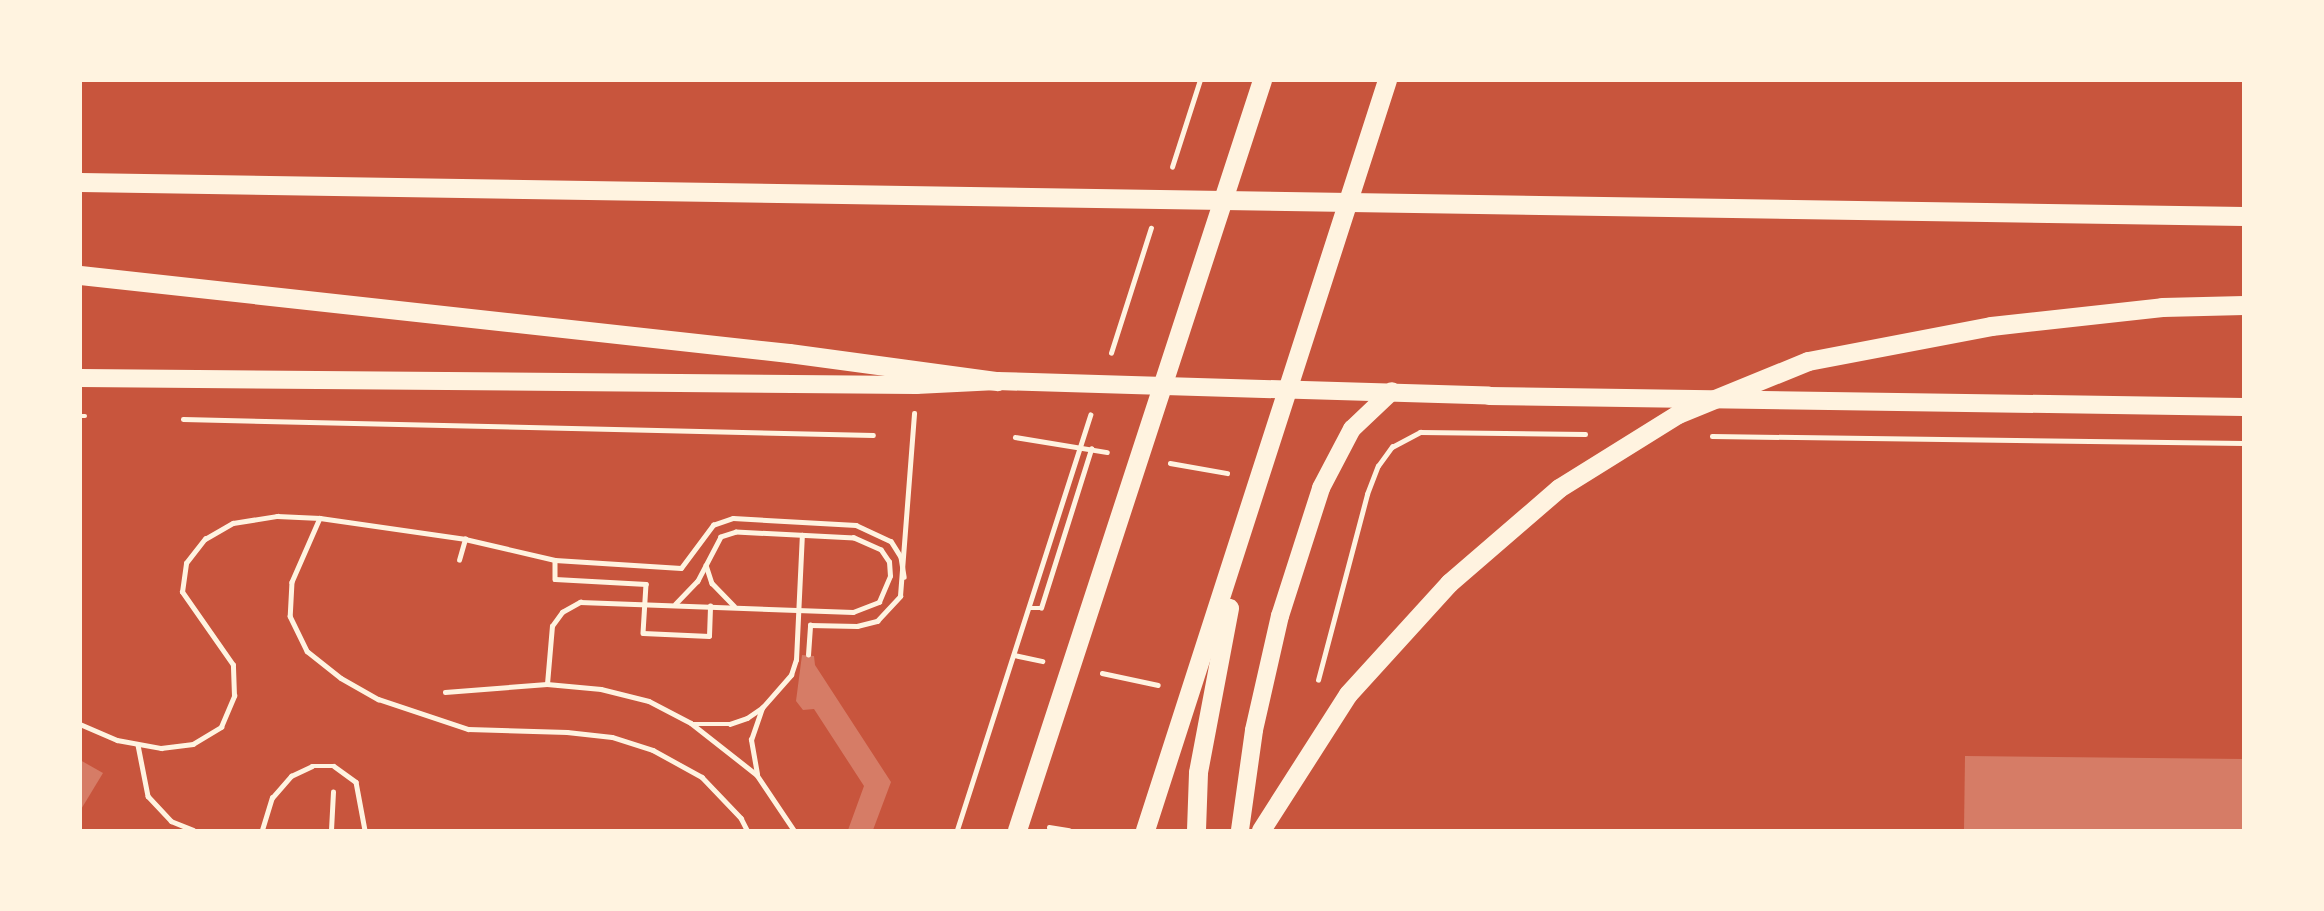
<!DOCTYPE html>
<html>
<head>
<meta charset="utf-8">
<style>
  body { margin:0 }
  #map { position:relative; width:2324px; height:911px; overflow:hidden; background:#c8553d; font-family:"IBM Plex Sans",sans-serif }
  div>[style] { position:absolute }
  .building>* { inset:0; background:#d67c66 }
  .path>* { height:4.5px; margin:-2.25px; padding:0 2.25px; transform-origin:2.25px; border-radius:2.25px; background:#fff3e0 }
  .primary>* { height:18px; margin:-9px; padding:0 9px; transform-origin:9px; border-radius:9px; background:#fff3e0 }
  .trunk>* { height:19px; margin:-9.5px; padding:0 9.5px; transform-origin:9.5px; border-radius:9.5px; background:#fff3e0 }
  span { translate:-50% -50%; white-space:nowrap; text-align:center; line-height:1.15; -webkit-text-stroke:6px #fff3e0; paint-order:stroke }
  .frame { position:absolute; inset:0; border:82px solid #fff3e0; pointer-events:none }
</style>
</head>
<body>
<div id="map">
  <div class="building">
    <i style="clip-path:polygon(802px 655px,814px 656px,815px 665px,891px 782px,873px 830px,848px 830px,864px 786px,814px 709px,803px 710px,796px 701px)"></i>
    <i style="clip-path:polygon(1965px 756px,2244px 759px,2244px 830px,1964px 830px)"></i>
    <i style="clip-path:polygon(80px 760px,103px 773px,80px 811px)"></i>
  </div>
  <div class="path">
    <i style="left:1172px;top:167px;width:91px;rotate:-72.2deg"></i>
    <i style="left:1111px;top:353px;width:131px;rotate:-72.3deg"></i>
    <i style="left:80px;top:416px;width:5px"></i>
    <i style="left:183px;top:419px;width:690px;rotate:1.33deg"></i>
    <i style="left:1712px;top:436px;width:532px;rotate:0.75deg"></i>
    <i style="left:1015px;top:437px;width:93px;rotate:9.3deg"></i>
    <i style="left:1170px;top:463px;width:58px;rotate:10deg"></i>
    <i style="left:320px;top:518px;width:70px;rotate:113.6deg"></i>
    <i style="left:292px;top:582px;width:34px;rotate:93deg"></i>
    <i style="left:290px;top:616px;width:39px;rotate:64deg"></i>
    <i style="left:307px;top:651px;width:43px;rotate:38.5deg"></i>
    <i style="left:341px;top:678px;width:43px;rotate:29.6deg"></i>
    <i style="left:378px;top:699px;width:95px;rotate:18.4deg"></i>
    <i style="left:468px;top:729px;width:99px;rotate:1.7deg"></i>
    <i style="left:567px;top:732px;width:45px;rotate:6.3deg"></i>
    <i style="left:612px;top:737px;width:43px;rotate:17.6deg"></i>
    <i style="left:653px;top:750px;width:56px;rotate:28.9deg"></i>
    <i style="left:702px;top:777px;width:57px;rotate:46.4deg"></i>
    <i style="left:741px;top:818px;width:13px;rotate:63deg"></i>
    <i style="left:459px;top:560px;width:22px;rotate:-74deg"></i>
    <i style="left:555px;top:560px;width:19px;rotate:90deg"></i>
    <i style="left:555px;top:579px;width:91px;rotate:3.1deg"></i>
    <i style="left:646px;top:584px;width:49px;rotate:93.5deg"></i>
    <i style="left:643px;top:633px;width:66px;rotate:2.6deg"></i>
    <i style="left:709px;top:636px;width:30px;rotate:-88deg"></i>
    <i style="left:706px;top:565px;width:19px;rotate:72deg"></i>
    <i style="left:712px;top:583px;width:32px;rotate:46deg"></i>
    <i style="left:1029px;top:608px;width:12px"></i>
    <i style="left:1041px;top:608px;width:167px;rotate:-72.5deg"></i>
    <i style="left:808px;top:655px;width:30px;rotate:-86deg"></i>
    <i style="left:810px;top:625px;width:47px;rotate:1.2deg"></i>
    <i style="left:857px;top:626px;width:21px;rotate:-14deg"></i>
    <i style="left:877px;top:621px;width:34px;rotate:-47deg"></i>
    <i style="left:900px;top:596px;width:183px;rotate:-85.6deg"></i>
    <i style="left:1014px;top:655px;width:29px;rotate:12deg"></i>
    <i style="left:1102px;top:673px;width:57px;rotate:12.1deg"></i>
    <i style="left:1318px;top:680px;width:192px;rotate:-75.2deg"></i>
    <i style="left:1367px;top:494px;width:30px;rotate:-69deg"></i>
    <i style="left:1378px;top:466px;width:24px;rotate:-54deg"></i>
    <i style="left:1392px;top:447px;width:32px;rotate:-28deg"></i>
    <i style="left:1420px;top:432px;width:165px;rotate:0.7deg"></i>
    <i style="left:547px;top:684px;width:58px;rotate:-85.1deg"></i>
    <i style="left:552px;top:626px;width:17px;rotate:-54deg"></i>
    <i style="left:562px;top:612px;width:21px;rotate:-29deg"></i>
    <i style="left:580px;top:602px;width:273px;rotate:2.1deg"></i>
    <i style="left:853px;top:612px;width:28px;rotate:-21deg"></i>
    <i style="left:879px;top:602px;width:28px;rotate:-67deg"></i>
    <i style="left:890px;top:576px;width:14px;rotate:-94deg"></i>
    <i style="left:889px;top:562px;width:14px;rotate:-124deg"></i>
    <i style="left:881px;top:550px;width:30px;rotate:-156deg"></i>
    <i style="left:854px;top:538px;width:118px;rotate:-177.1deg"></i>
    <i style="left:736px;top:532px;width:16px;rotate:162deg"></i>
    <i style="left:721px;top:537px;width:50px;rotate:117.6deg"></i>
    <i style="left:698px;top:581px;width:32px;rotate:134deg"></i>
    <i style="left:445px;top:692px;width:102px;rotate:-4.5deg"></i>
    <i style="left:547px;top:684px;width:54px;rotate:5.3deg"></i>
    <i style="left:601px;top:689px;width:49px;rotate:14deg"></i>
    <i style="left:649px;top:701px;width:47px;rotate:27.6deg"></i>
    <i style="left:691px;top:723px;width:84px;rotate:38.2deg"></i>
    <i style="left:757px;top:775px;width:66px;rotate:56.1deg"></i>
    <i style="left:80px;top:724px;width:40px;rotate:23.4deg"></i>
    <i style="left:117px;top:740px;width:45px;rotate:10.3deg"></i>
    <i style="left:161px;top:748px;width:32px;rotate:-7deg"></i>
    <i style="left:193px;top:744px;width:33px;rotate:-31deg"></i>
    <i style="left:221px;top:727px;width:34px;rotate:-67deg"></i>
    <i style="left:234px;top:696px;width:31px;rotate:-92deg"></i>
    <i style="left:233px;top:665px;width:89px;rotate:-124.9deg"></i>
    <i style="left:182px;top:592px;width:29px;rotate:-82deg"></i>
    <i style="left:186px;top:563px;width:31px;rotate:-52deg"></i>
    <i style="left:205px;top:539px;width:32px;rotate:-30deg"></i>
    <i style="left:233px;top:523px;width:45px;rotate:-9deg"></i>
    <i style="left:277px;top:516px;width:43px;rotate:2.7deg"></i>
    <i style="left:320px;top:518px;width:147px;rotate:8.2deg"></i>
    <i style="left:465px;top:539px;width:92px;rotate:13.1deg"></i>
    <i style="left:555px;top:560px;width:126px;rotate:3.6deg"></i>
    <i style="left:681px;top:568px;width:54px;rotate:-53.3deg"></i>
    <i style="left:713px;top:525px;width:21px;rotate:-19deg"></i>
    <i style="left:733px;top:518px;width:123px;rotate:3.3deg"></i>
    <i style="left:856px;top:525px;width:38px;rotate:25deg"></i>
    <i style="left:891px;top:541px;width:19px;rotate:58deg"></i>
    <i style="left:901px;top:557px;width:20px;rotate:81deg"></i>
    <i style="left:692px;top:724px;width:38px"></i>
    <i style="left:730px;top:724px;width:18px;rotate:-19deg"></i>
    <i style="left:747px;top:718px;width:18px;rotate:-34deg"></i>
    <i style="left:762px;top:708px;width:44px;rotate:-48.7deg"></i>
    <i style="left:791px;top:675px;width:16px;rotate:-72deg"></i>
    <i style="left:796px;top:660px;width:125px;rotate:-87.3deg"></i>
    <i style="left:138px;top:745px;width:52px;rotate:78.9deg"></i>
    <i style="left:148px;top:796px;width:34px;rotate:47deg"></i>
    <i style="left:171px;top:821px;width:24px;rotate:22deg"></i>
    <i style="left:757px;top:774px;width:35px;rotate:-100deg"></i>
    <i style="left:751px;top:740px;width:34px;rotate:-71deg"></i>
    <i style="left:1049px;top:827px;width:20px;rotate:9deg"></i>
    <i style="left:262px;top:830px;width:34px;rotate:-73deg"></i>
    <i style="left:272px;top:798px;width:29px;rotate:-49deg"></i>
    <i style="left:291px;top:776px;width:23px;rotate:-25deg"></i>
    <i style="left:312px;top:766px;width:22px"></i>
    <i style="left:334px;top:766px;width:27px;rotate:36deg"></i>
    <i style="left:356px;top:782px;width:49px;rotate:79.4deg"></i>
    <i style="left:331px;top:830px;width:38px;rotate:-87deg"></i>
    <i style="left:957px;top:830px;width:436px;rotate:-72.2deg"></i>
  </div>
  <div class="primary">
    <i style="left:80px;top:378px;width:836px;rotate:0.48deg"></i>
    <i style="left:916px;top:385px;width:81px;rotate:-2.8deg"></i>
    <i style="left:997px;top:381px;width:492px;rotate:1.7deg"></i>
    <i style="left:1489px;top:396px;width:755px;rotate:0.83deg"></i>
    <i style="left:1240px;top:830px;width:101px;rotate:-82deg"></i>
    <i style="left:1254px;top:730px;width:117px;rotate:-77.2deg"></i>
    <i style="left:1280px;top:616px;width:134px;rotate:-72.2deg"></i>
    <i style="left:1321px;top:488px;width:67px;rotate:-62.3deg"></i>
    <i style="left:1352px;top:429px;width:55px;rotate:-43.5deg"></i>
  </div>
  <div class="trunk">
    <i style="left:80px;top:182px;width:2164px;rotate:0.9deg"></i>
    <i style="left:80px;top:275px;width:713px;rotate:6.28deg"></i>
    <i style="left:789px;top:353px;width:210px;rotate:7.7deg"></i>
    <i style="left:1017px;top:830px;width:789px;rotate:-71.91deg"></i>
    <i style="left:1145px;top:830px;width:788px;rotate:-72.12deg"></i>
    <i style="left:1196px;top:830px;width:58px;rotate:-88deg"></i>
    <i style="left:1198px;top:772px;width:167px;rotate:-79.3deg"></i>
    <i style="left:1261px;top:830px;width:161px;rotate:-57.4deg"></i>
    <i style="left:1348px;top:694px;width:150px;rotate:-47.7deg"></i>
    <i style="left:1449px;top:583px;width:145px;rotate:-40.8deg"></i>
    <i style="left:1559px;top:488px;width:140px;rotate:-31.9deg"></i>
    <i style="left:1678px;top:414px;width:140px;rotate:-22.2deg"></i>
    <i style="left:1808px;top:361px;width:186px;rotate:-10.8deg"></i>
    <i style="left:1991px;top:326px;width:172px;rotate:-6.3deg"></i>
    <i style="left:2162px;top:307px;width:82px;rotate:-1.4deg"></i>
  </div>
  <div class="frame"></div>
</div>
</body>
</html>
